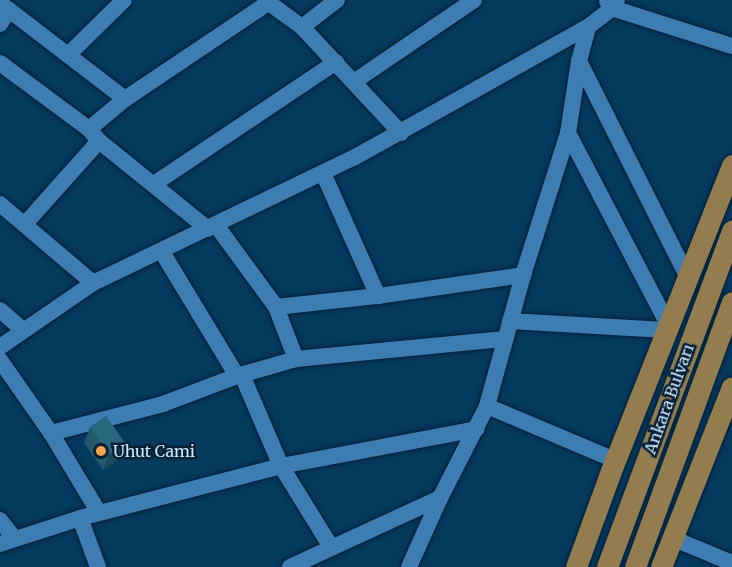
<!DOCTYPE html>
<html>
<head>
<meta charset="utf-8">
<style>
  body { margin:0 }
  #map { position:relative; width:732px; height:567px; overflow:hidden; background:#063b60; font-family:Merriweather,serif }
  div>[style] { position:absolute }
  .roads { filter:drop-shadow(0 0 2px #00213b) drop-shadow(0 0 2px #00213b) }
  .minor>* { height:16px; margin:-8px; padding:0 8px; transform-origin:8px; border-radius:8px; background:#3e7db1 }
  .major>* { height:21px; margin:-10.5px; padding:0 10.5px; transform-origin:10.5px; border-radius:10.5px; background:#937d4f }
  .wall>* { inset:0; background:#23596c }
  .shaded-wall>* { inset:0; background:#1d4858 }
  .building>* { inset:0; background:#29677e }
  .dots>* { width:16px; height:16px; translate:-50% -50%; box-sizing:border-box; border:3px solid #062136; border-radius:50% }
  span { translate:-50% -50%; white-space:nowrap; text-align:center; line-height:1.15; -webkit-text-stroke:5px #062136; paint-order:stroke }
  .street-label { font-size:16px; color:#cfe8ff }
  .poi-label { font-size:16px; color:#cfe8ff }
  .left { translate:0 -50%; text-align:left }
</style>
</head>
<body>
<div id="map">
  <div class="roads">
    <div class="minor">
      <i style="left:265px;top:0;width:46px;rotate:36.1deg"></i>
      <i style="left:302px;top:27px;width:145px;rotate:47deg"></i>
      <i style="left:607px;top:1px;width:9px;rotate:54deg"></i>
      <i style="left:612px;top:8px;width:126px;rotate:17.6deg"></i>
      <i style="left:0;top:3px;width:158px;rotate:37.5deg"></i>
      <i style="left:0;top:24px;width:17px;rotate:-57deg"></i>
      <i style="left:302px;top:27px;width:44px;rotate:-37.6deg"></i>
      <i style="left:68px;top:55px;width:78px;rotate:-44.5deg"></i>
      <i style="left:579px;top:61px;width:243px;rotate:63.3deg"></i>
      <i style="left:0;top:63px;width:111px;rotate:36.6deg"></i>
      <i style="left:89px;top:129px;width:16px;rotate:50deg"></i>
      <i style="left:99px;top:141px;width:140px;rotate:38.9deg"></i>
      <i style="left:355px;top:81px;width:144px;rotate:-34.2deg"></i>
      <i style="left:89px;top:129px;width:47px;rotate:-39.8deg"></i>
      <i style="left:125px;top:99px;width:172px;rotate:-33.9deg"></i>
      <i style="left:568px;top:133px;width:216px;rotate:62.4deg"></i>
      <i style="left:323px;top:173px;width:135px;rotate:65.9deg"></i>
      <i style="left:154px;top:184px;width:219px;rotate:-33.8deg"></i>
      <i style="left:0;top:204px;width:122px;rotate:40.3deg"></i>
      <i style="left:25px;top:224px;width:111px;rotate:-48.3deg"></i>
      <i style="left:216px;top:225px;width:102px;rotate:53.8deg"></i>
      <i style="left:276px;top:307px;width:56px;rotate:69deg"></i>
      <i style="left:162px;top:252px;width:145px;rotate:58.8deg"></i>
      <i style="left:276px;top:307px;width:103px;rotate:-6.2deg"></i>
      <i style="left:378px;top:296px;width:147px;rotate:-8.2deg"></i>
      <i style="left:0;top:310px;width:30px;rotate:41deg"></i>
      <i style="left:510px;top:321px;width:156px;rotate:3.3deg"></i>
      <i style="left:0;top:347px;width:113px;rotate:-34.5deg"></i>
      <i style="left:93px;top:283px;width:291px;rotate:-25.7deg"></i>
      <i style="left:355px;top:157px;width:267px;rotate:-29.2deg"></i>
      <i style="left:0;top:360px;width:89px;rotate:55.1deg"></i>
      <i style="left:51px;top:433px;width:93px;rotate:59deg"></i>
      <i style="left:242px;top:375px;width:99px;rotate:66.8deg"></i>
      <i style="left:281px;top:466px;width:95px;rotate:58.3deg"></i>
      <i style="left:487px;top:406px;width:139px;rotate:22.9deg"></i>
      <i style="left:51px;top:433px;width:116px;rotate:-14.5deg"></i>
      <i style="left:163px;top:404px;width:79px;rotate:-20.7deg"></i>
      <i style="left:237px;top:376px;width:61px;rotate:-16.1deg"></i>
      <i style="left:296px;top:359px;width:210px;rotate:-5.5deg"></i>
      <i style="left:80px;top:518px;width:52px;rotate:69.8deg"></i>
      <i style="left:0;top:520px;width:23px;rotate:52deg"></i>
      <i style="left:672px;top:538px;width:65px;rotate:22.6deg"></i>
      <i style="left:0;top:544px;width:84px;rotate:-18deg"></i>
      <i style="left:80px;top:518px;width:208px;rotate:-14.5deg"></i>
      <i style="left:281px;top:466px;width:199px;rotate:-10.7deg"></i>
      <i style="left:290px;top:567px;width:165px;rotate:-24.7deg"></i>
      <i style="left:409px;top:567px;width:76px;rotate:-65.8deg"></i>
      <i style="left:440px;top:498px;width:103px;rotate:-62.9deg"></i>
      <i style="left:487px;top:406px;width:136px;rotate:-74.6deg"></i>
      <i style="left:523px;top:275px;width:149px;rotate:-72.4deg"></i>
      <i style="left:568px;top:133px;width:73px;rotate:-81.3deg"></i>
      <i style="left:579px;top:61px;width:35px;rotate:-75deg"></i>
      <i style="left:588px;top:27px;width:31px;rotate:-38deg"></i>
      <i style="left:612px;top:8px;width:9px;rotate:-58deg"></i>
    </div>
    <div class="major">
      <i style="left:576px;top:567px;width:102px;rotate:-70deg"></i>
      <i style="left:611px;top:471px;width:329px;rotate:-68.4deg"></i>
      <i style="left:607px;top:567px;width:359px;rotate:-69.6deg"></i>
      <i style="left:635px;top:567px;width:282px;rotate:-69.9deg"></i>
      <i style="left:661px;top:567px;width:193px;rotate:-68.5deg"></i>
    </div>
  </div>
  <div class="wall">
    <i style="clip-path:polygon(90px 427px,125px 443px,119px 459px,103px 470px,84px 443px)"></i>
  </div>
  <div class="shaded-wall">
    <i style="clip-path:polygon(125px 443px,119px 459px,103px 470px,109px 454px)"></i>
  </div>
  <div class="building">
    <i style="clip-path:polygon(106px 416px,125px 443px,109px 454px,90px 427px)"></i>
  </div>
  <div class="dots">
    <i style="left:101px;top:451px;background:#f5a346"></i>
  </div>
  <div class="street-label">
    <span style="left:669px;top:399px;rotate:-70deg">Ankara Bulvarı</span>
  </div>
  <div class="poi-label">
    <span class="left" style="left:113px;top:451px">Uhut Cami</span>
  </div>
</div>
</body>
</html>
